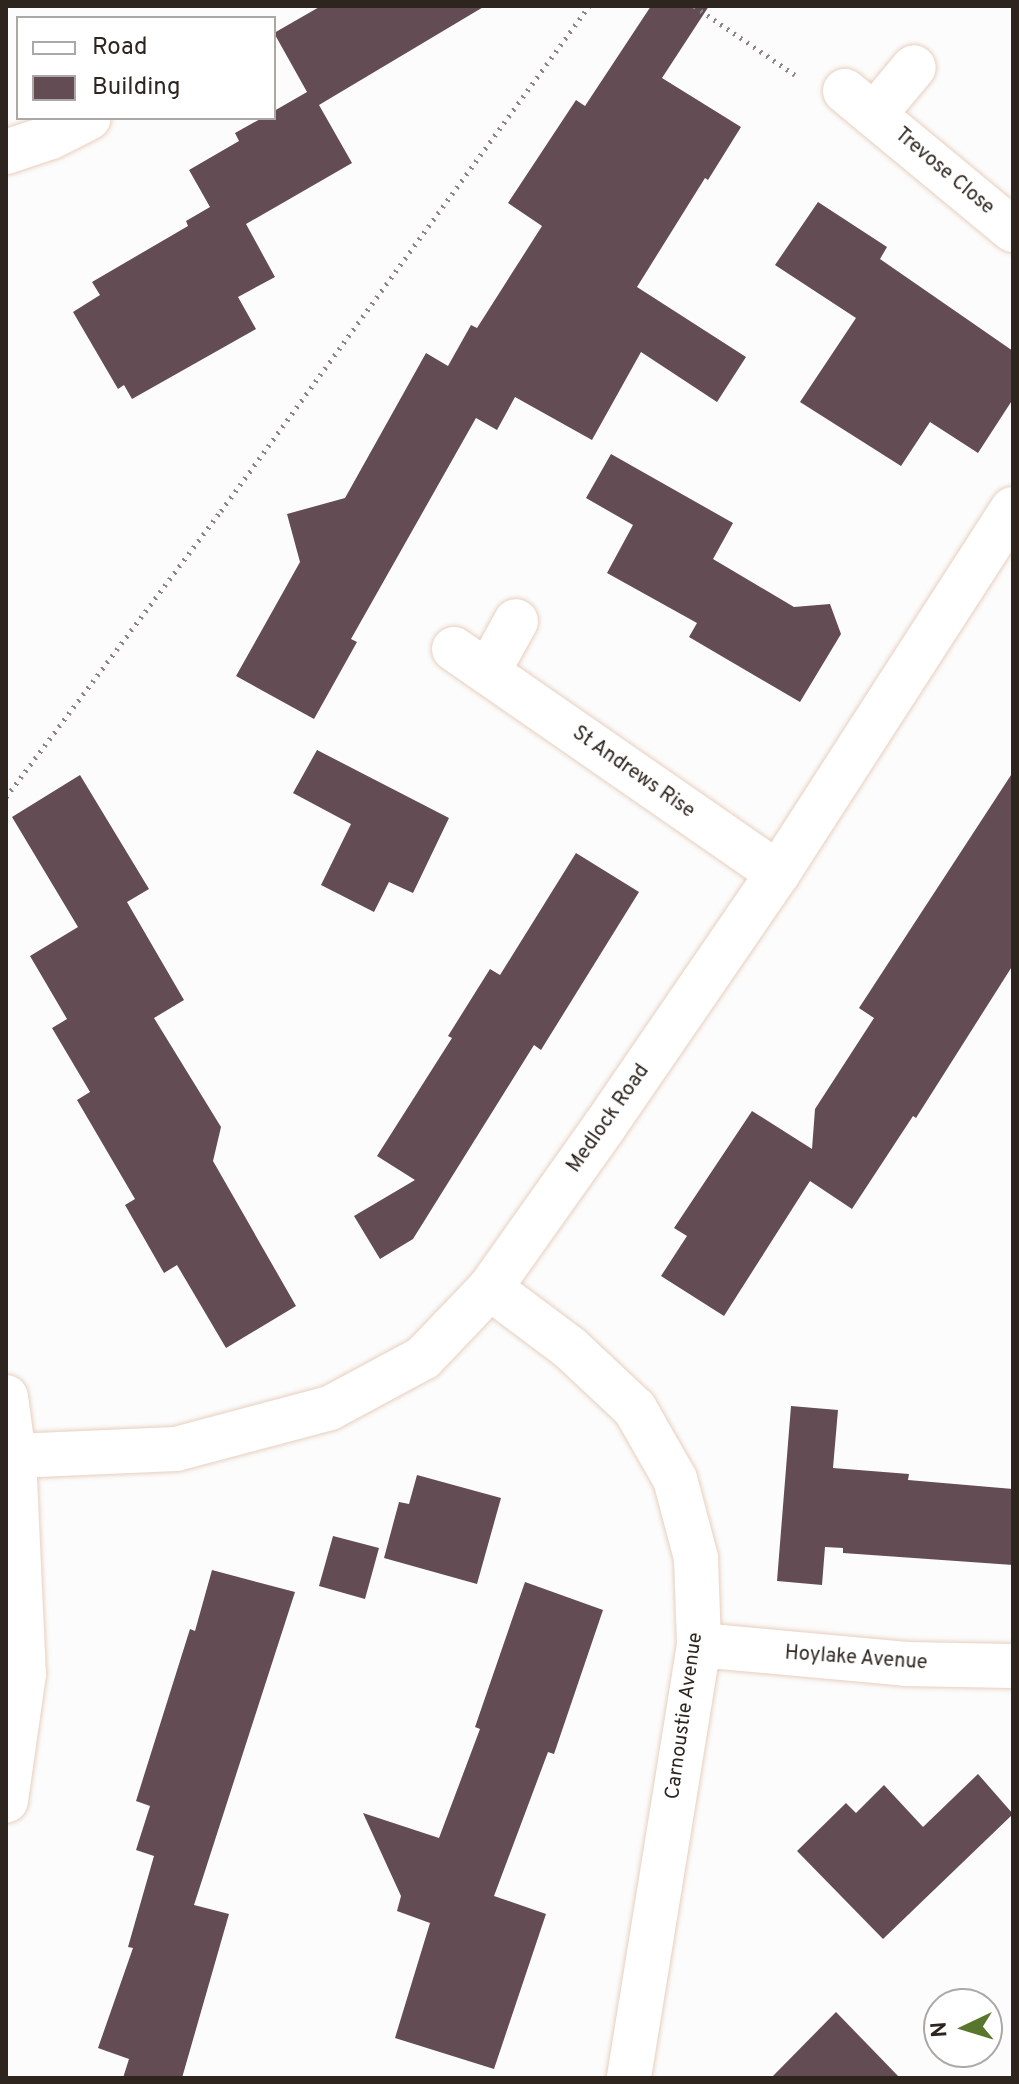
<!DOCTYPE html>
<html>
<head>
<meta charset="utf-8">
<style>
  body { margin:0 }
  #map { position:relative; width:1019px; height:2084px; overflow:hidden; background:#fcfcfc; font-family:Overpass,sans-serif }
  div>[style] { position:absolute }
  .building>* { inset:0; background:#634c54 }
  .path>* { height:5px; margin-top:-2.5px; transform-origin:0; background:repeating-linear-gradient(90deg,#8c8784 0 2px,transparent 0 8px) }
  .roads { filter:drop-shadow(0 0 2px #e7cfbf) drop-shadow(0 0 2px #e7cfbf) }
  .minor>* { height:44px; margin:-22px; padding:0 22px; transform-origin:22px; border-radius:22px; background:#fff }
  span { translate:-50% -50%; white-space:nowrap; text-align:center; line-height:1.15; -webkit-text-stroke:8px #fff; paint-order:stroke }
  .street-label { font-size:20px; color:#2e251f }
  .frame { position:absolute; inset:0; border:8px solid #2e251f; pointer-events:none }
  .legend { position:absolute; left:16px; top:16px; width:260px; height:104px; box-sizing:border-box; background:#fff; border:2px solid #aba8a5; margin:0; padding:10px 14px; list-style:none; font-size:24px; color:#2e251f }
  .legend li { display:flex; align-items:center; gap:16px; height:40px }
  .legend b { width:40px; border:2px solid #aba8a5 }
  .north { position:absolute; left:923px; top:1988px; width:80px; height:80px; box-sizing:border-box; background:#fff; border:2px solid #aba8a5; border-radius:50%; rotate:266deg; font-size:22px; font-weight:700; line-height:32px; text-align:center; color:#2e251f }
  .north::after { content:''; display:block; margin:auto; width:28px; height:36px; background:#58772c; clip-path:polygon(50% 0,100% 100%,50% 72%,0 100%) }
</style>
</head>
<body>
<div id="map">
  <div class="building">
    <i style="clip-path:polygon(321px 6px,485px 6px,319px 105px,352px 163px,246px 224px,275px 277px,238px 297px,256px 329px,132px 399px,124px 385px,118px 389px,73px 312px,100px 295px,92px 282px,188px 226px,186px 221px,210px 207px,189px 170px,239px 141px,235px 133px,262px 118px,274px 118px,274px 111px,307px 92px,274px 33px)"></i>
    <i style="clip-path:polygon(651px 6px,709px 6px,662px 78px,741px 127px,708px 180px,705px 178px,637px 287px,746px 357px,717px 402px,641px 352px,592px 440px,515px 397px,497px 430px,476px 418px,351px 639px,357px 642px,314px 719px,236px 676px,300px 562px,287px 514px,345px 498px,426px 353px,448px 366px,471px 325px,477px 328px,542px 226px,508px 203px,576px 100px,585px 106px)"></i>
    <i style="clip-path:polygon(818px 202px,887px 247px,880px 259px,1013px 351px,1013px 399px,978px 453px,930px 422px,901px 466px,800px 402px,856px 318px,775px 265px)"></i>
    <i style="clip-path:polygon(611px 454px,733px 523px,713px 559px,794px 607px,830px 604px,841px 634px,800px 702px,689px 637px,697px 623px,607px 573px,633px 525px,586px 498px)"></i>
    <i style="clip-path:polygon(317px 750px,449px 818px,413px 893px,389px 882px,374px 912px,321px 885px,351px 824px,293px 793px)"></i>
    <i style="clip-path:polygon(1013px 772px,1013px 965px,916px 1118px,913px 1116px,852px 1209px,810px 1181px,724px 1316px,661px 1276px,687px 1236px,674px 1228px,752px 1111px,812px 1149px,815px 1109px,874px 1018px,859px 1008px)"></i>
    <i style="clip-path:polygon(80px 775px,149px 889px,127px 902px,184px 1000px,154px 1018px,221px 1127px,213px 1161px,296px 1306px,226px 1348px,177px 1265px,164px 1273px,125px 1205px,135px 1199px,77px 1100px,90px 1092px,52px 1028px,67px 1019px,30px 956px,78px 927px,12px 817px)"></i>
    <i style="clip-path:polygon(576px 853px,639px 892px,541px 1050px,534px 1045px,413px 1239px,380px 1259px,354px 1216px,415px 1180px,377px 1156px,452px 1038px,448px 1036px,490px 969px,500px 975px)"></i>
    <i style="clip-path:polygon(791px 1406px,838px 1410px,833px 1468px,909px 1474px,908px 1480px,1013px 1489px,1013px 1565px,843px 1553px,843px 1548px,825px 1547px,822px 1585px,777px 1581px)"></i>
    <i style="clip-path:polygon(417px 1475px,501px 1498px,477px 1584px,384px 1558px,399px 1502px,409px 1504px)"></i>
    <i style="clip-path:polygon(333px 1536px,379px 1548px,365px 1599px,319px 1586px)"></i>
    <i style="clip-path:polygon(212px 1570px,295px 1592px,194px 1905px,229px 1914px,182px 2078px,123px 2078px,129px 2059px,98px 2048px,133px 1948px,128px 1947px,154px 1856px,136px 1850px,150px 1806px,136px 1801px,190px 1629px,195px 1631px)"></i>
    <i style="clip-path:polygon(525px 1582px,603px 1610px,554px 1754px,548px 1752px,494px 1896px,546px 1914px,494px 2069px,395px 2038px,430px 1923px,397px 1911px,401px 1896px,363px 1813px,439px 1838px,480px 1729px,475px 1727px)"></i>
    <i style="clip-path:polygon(978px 1774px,1013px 1814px,883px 1939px,797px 1851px,846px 1803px,856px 1813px,884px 1785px,923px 1827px)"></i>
    <i style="clip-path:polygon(836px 2012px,900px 2078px,771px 2078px)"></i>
  </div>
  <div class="path">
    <i style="left:694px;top:6px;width:122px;rotate:34.3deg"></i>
    <i style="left:6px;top:797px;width:358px;rotate:-53.1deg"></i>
    <i style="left:221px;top:511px;width:625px;rotate:-53.92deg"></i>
  </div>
  <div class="roads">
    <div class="minor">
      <i style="left:845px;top:91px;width:218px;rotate:39.6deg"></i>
      <i style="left:874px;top:115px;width:62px;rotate:-50.2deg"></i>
      <i style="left:6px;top:152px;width:47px;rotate:-18.4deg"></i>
      <i style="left:51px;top:137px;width:42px;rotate:-26.6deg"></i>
      <i style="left:454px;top:649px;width:394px;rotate:34.7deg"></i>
      <i style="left:488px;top:672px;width:58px;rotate:-61.2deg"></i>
      <i style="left:490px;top:1288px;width:99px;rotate:36.8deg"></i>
      <i style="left:569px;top:1347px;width:91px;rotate:43.2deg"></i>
      <i style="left:635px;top:1409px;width:81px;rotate:60.3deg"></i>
      <i style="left:675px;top:1479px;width:82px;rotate:75.1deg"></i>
      <i style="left:696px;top:1558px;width:87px;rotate:88deg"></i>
      <i style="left:699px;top:1645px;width:439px;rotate:99.2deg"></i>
      <i style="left:6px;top:1397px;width:60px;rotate:82.3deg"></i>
      <i style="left:14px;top:1456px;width:218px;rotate:87.4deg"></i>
      <i style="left:24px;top:1674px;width:128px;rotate:98.1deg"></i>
      <i style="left:14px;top:1456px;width:162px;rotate:-2.5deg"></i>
      <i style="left:176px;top:1449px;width:159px;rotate:-14.9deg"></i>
      <i style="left:330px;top:1408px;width:106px;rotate:-28.3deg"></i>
      <i style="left:423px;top:1358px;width:97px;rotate:-46.3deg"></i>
      <i style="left:490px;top:1288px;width:197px;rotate:-54.7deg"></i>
      <i style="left:604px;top:1127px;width:308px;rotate:-55.6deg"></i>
      <i style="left:778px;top:873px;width:433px;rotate:-57.2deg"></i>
      <i style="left:699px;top:1645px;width:208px;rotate:5.2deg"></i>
      <i style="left:906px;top:1664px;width:107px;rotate:1.1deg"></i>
    </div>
  </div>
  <div class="street-label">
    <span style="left:944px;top:172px;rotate:40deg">Trevose Close</span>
    <span style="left:633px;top:773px;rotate:35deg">St Andrews Rise</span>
    <span style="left:609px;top:1119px;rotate:-55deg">Medlock Road</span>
    <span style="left:856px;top:1659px;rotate:4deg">Hoylake Avenue</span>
    <span style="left:685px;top:1716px;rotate:-82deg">Carnoustie Avenue</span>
  </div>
  <div class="frame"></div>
  <ul class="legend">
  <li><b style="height:10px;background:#fff"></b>Road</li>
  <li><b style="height:22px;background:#634c54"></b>Building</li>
  </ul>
  <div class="north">N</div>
</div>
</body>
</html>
